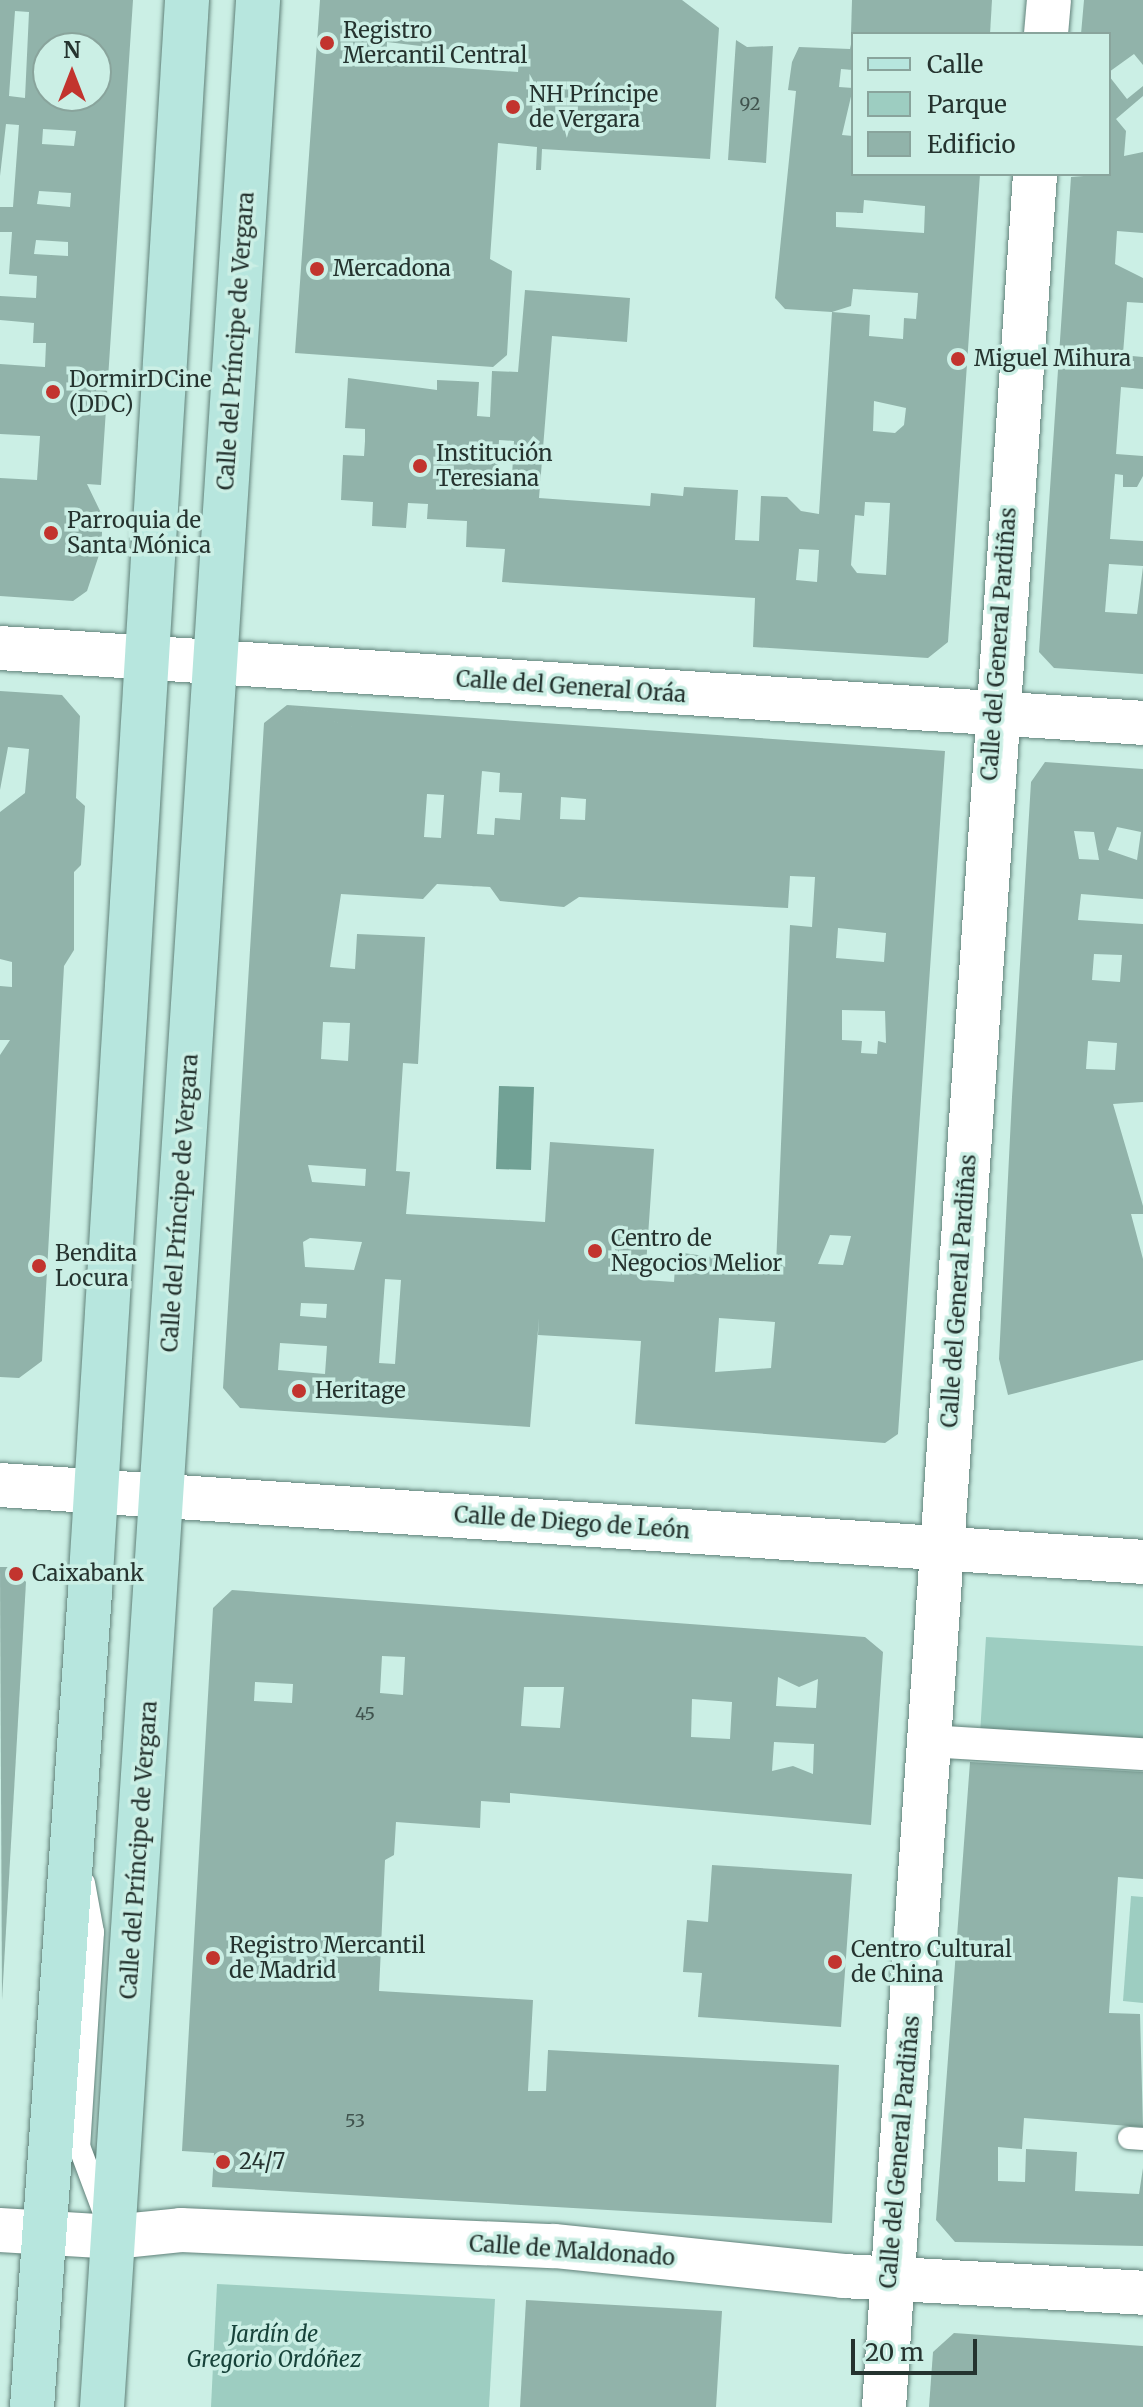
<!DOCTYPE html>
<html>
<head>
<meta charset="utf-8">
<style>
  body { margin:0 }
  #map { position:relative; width:1143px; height:2407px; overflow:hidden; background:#cbefe5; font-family:Merriweather,serif }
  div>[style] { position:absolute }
  .green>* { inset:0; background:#9dcdc1 }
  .water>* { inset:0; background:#71a195 }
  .building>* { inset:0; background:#91b3aa }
  .roads { filter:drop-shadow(0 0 2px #608179) drop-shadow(0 0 2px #608179) }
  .service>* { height:22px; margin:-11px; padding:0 11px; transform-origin:11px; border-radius:11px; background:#fff }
  .pedestrian>* { height:32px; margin:-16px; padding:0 16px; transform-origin:16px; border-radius:16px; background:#fff }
  .minor>* { height:44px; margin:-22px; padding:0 22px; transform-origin:22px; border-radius:22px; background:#fff }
  .tertiary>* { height:44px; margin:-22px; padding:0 22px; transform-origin:22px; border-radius:22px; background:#fff }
  .secondary>* { height:44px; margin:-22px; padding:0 22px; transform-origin:22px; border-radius:22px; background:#b7e6de }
  .dots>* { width:22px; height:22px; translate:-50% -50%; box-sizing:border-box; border:4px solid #cbefe5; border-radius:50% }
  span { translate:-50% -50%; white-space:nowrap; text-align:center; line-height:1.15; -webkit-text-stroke:7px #cbefe5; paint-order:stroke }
  .number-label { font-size:18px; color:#40534e }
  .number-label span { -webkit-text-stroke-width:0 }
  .poi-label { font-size:22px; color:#25332f }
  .left { translate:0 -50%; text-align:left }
  .street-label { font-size:22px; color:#25332f }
  .park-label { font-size:22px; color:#17433a; font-style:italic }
  .legend { position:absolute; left:851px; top:32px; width:260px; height:144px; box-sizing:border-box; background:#cbefe5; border:2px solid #89a49c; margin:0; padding:10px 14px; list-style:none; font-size:24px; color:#25332f }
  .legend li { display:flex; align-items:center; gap:16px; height:40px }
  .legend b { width:40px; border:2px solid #89a49c }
  .north { position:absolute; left:32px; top:32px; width:80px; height:80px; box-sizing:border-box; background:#cbefe5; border:2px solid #89a49c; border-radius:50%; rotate:0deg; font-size:22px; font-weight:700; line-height:32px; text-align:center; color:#25332f }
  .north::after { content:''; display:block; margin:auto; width:28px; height:36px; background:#c2342e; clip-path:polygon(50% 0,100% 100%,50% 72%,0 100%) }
  .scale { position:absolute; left:851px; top:2339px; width:126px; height:36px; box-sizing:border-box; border:4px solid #25332f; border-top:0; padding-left:10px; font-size:24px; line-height:28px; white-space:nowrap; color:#25332f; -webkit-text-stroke:6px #cbefe5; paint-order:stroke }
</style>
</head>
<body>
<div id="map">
  <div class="green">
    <i style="clip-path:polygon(986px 1637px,1143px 1646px,1143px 1760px,979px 1751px)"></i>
    <i style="clip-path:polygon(1131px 1896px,1143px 1897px,1143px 2003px,1123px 2001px)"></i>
    <i style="clip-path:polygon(217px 2284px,495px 2299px,489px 2407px,211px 2407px)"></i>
  </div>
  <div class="water">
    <i style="clip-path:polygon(499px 1086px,534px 1087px,531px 1170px,496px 1169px)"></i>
  </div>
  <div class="building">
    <i style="clip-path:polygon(evenodd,0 0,133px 0,101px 485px,87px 484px,103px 517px,101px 549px,87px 591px,73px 601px,0 596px,0 478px,37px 480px,40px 436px,0 434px,0 364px,45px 367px,46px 343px,33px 343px,34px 323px,0 320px,0 296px,36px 298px,37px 276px,9px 274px,12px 232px,0 232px,0 207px,13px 207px,19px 125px,6px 124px,0 176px,0 0,15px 11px,29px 12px,25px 98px,9px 96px,15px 11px,0 0,48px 48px,96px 48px,96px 96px,48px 96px,48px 48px,0 0,43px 129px,76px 131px,74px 146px,42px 144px,43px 129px,0 0,39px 191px,71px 193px,70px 207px,37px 204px,39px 191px,0 0,36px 240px,68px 242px,68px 256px,34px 254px,36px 240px)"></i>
    <i style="clip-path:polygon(evenodd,320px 0,682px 0,719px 28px,710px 159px,542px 149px,541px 170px,536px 170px,537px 147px,498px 143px,490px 259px,512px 271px,507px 355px,493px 367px,295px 353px,320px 0,387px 42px,504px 56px,505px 47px,520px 48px,518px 72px,386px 63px,387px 42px)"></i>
    <i style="clip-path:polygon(852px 0,992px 0,990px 34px,851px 34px)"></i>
    <i style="clip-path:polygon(1084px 0,1143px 0,1143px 65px,1134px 54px,1109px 72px,1109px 34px,1081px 34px)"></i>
    <i style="clip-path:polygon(evenodd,853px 35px,853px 70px,841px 69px,839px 87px,853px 88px,842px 135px,853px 136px,853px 174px,980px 174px,948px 642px,928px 658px,753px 647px,755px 598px,502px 582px,505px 549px,466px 547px,467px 521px,427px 519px,428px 504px,408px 503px,406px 528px,372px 526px,373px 502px,341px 500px,343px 455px,364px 456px,365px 441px,365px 429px,345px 428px,348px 378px,437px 390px,437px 380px,479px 382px,477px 416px,490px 417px,492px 371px,518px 372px,525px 290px,630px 298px,627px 342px,552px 336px,539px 498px,650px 506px,651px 493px,683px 496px,684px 487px,738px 490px,735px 540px,759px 541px,761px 496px,787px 497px,801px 511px,819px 514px,832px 312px,870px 315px,869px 336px,903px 339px,904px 318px,916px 319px,918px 293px,853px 289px,851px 306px,832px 312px,785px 309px,775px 298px,796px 91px,788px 90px,792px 62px,799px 47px,850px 49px,853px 35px,864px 200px,925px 206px,924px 233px,836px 227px,836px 212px,863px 213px,864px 200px,853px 35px,874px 401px,906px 408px,904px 425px,895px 433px,873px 431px,874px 401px,853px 35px,499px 440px,514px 441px,512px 476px,497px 475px,499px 440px,853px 35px,865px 502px,890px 503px,886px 575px,857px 573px,851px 565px,855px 515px,864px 516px,865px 502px,853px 35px,799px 549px,819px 550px,817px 582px,796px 580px,799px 549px)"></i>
    <i style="clip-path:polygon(736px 40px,747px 47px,773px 46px,766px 163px,728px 160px)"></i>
    <i style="clip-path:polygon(1109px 76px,1127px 99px,1143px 86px,1143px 96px,1116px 119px,1126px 131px,1124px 156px,1143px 152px,1143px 233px,1117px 231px,1115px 264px,1143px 278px,1143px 303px,1127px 302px,1122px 367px,1131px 368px,1132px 356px,1143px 357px,1143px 389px,1121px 387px,1116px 454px,1143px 456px,1143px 476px,1137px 487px,1123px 487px,1123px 475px,1115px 474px,1110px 539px,1143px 541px,1143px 566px,1109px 564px,1105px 612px,1137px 614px,1143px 567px,1143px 674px,1054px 668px,1039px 652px,1071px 177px,1109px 174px)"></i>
    <i style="clip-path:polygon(0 691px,62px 695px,80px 716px,76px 798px,85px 806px,81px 865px,74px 872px,74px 950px,64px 966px,42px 1361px,19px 1378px,0 1377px,0 1055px,10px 1040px,0 1040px,0 986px,12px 987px,12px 962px,0 959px,0 812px,25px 793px,29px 749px,8px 747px,0 790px)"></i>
    <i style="clip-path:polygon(evenodd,287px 705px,945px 751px,898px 1434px,885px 1443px,635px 1424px,641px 1341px,538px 1335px,539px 1318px,530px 1427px,240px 1408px,223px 1388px,264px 723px,287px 705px,482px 771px,500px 773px,499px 792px,522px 793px,520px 820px,495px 818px,494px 835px,477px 834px,482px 771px,287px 705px,427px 794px,444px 795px,441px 838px,424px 837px,427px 794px,287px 705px,561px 797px,586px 799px,585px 820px,560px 819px,561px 797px,287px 705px,790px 876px,815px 877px,812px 927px,790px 925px,776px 1266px,676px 1252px,674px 1282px,645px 1280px,654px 1149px,550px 1142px,545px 1222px,406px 1214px,410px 1172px,396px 1171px,403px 1063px,418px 1064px,425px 937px,357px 934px,355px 969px,330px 967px,341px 894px,423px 899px,437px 884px,490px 887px,500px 901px,564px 907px,579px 897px,788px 908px,790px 876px,287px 705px,838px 928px,886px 933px,884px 962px,836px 958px,838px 928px,287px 705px,842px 1010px,885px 1011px,886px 1043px,878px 1041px,877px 1054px,861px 1053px,862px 1041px,842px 1040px,842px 1010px,287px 705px,323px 1022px,350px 1023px,348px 1061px,321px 1059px,323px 1022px,287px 705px,308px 1165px,366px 1169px,365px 1186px,312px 1182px,308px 1165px,287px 705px,830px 1235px,851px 1236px,843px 1265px,818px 1264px,830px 1235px,287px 705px,310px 1238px,362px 1242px,354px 1270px,305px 1267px,303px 1242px,310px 1238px,287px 705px,385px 1279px,401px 1280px,395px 1364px,379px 1363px,385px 1279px,287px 705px,301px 1303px,327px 1304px,326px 1318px,300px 1316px,301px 1303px,287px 705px,719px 1318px,775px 1322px,771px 1368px,715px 1372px,719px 1318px,287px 705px,280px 1343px,327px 1346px,325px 1374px,278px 1370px,280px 1343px)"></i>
    <i style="clip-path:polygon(evenodd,1045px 762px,1143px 769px,1143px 899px,1081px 894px,1078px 920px,1143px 924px,1143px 1102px,1113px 1104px,1143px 1206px,1143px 1214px,1131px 1214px,1143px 1259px,1143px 1360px,1008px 1395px,999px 1359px,1012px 1097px,1031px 782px,1045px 762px,1117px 827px,1141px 832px,1137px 860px,1108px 850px,1117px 827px,1045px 762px,1074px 831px,1094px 832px,1099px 860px,1079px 859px,1074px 831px,1045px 762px,1094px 954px,1122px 955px,1120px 982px,1092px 980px,1094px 954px,1045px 762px,1088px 1041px,1117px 1043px,1115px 1070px,1086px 1069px,1088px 1041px)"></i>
    <i style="clip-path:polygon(0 1567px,12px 1567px,26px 1582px,2px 2000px)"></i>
    <i style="clip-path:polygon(evenodd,232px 1590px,865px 1637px,883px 1652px,871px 1825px,510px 1793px,510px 1803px,481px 1801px,480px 1828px,396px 1822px,394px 1855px,385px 1860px,379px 1991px,533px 2000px,528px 2091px,546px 2091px,548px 2050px,839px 2065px,832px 2223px,212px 2187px,214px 2153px,182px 2151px,213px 1608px,232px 1590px,382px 1656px,405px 1657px,403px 1695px,380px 1693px,382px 1656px,232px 1590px,778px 1677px,799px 1687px,818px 1679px,816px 1708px,776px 1706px,778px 1677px,232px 1590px,255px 1682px,293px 1684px,292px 1703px,254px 1701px,255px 1682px,232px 1590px,524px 1687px,564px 1687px,560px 1728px,521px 1726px,524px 1687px,232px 1590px,692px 1699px,732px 1702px,730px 1739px,691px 1737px,692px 1699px,232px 1590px,774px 1742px,814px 1744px,813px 1774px,793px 1766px,772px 1771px,774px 1742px)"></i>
    <i style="clip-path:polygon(970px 1762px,1143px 1772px,1143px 1879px,1118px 1877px,1109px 2013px,1140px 2014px,1143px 2127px,1024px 2118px,1022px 2149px,998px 2147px,998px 2181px,1025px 2182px,1026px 2149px,1077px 2152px,1075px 2191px,1139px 2194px,1143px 2168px,1143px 2246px,955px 2242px,936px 2220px)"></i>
    <i style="clip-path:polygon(712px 1865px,852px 1874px,841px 2027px,698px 2017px,702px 1973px,683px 1972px,687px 1920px,708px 1922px)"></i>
    <i style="clip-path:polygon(526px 2300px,722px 2311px,716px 2407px,520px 2407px)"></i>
    <i style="clip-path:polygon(954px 2333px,1143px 2346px,1143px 2407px,929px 2407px,933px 2352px)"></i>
  </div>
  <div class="roads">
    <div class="service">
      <i style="left:84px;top:1883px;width:50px;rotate:79.6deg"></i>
      <i style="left:93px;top:1932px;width:214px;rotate:93.7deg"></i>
      <i style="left:79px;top:2146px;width:74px;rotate:69.4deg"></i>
      <i style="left:1129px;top:2138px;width:14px;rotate:4deg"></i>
    </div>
    <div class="pedestrian">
      <i style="left:928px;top:1741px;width:215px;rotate:3.5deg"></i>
    </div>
    <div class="minor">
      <i style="left:1046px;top:34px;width:34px;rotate:-85deg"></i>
      <i style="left:0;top:648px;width:1145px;rotate:3.75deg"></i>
      <i style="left:0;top:2230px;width:113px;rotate:3.5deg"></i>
      <i style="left:113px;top:2237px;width:68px;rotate:-5.9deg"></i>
      <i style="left:181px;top:2230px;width:373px;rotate:2.5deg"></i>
      <i style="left:554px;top:2246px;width:291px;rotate:5.9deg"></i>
      <i style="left:843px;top:2276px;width:300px;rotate:3.2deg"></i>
      <i style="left:884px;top:2407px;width:2238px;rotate:-86.13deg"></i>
    </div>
    <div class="tertiary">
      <i style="left:0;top:1485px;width:1146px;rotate:3.85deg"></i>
    </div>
    <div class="secondary">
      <i style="left:32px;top:2407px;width:818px;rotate:-85.93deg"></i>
      <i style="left:90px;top:1591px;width:1594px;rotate:-86.51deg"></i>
      <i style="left:102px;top:2407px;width:2412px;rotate:-86.29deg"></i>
    </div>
  </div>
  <div class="dots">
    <i style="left:327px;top:43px;background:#c2342e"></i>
    <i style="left:513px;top:107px;background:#c2342e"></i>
    <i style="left:317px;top:269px;background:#c2342e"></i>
    <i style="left:958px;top:359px;background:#c2342e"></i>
    <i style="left:53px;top:392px;background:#c2342e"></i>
    <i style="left:420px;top:466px;background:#c2342e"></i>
    <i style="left:51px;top:533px;background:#c2342e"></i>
    <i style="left:595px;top:1251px;background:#c2342e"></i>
    <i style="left:39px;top:1266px;background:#c2342e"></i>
    <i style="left:299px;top:1391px;background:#c2342e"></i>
    <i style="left:16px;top:1574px;background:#c2342e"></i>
    <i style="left:213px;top:1958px;background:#c2342e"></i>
    <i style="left:835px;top:1962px;background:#c2342e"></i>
    <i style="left:223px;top:2162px;background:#c2342e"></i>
  </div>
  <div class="number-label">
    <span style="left:750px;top:104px">92</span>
    <span style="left:365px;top:1714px">45</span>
    <span style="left:355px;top:2121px">53</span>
  </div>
  <div class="poi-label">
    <span class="left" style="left:343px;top:43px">Registro<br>Mercantil Central</span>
    <span class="left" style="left:529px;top:107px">NH Príncipe<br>de Vergara</span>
    <span class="left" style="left:333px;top:269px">Mercadona</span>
    <span class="left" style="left:974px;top:359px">Miguel Mihura</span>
    <span class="left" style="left:69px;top:392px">DormirDCine<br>(DDC)</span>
    <span class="left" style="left:436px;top:466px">Institución<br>Teresiana</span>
    <span class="left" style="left:67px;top:533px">Parroquia de<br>Santa Mónica</span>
    <span class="left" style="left:611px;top:1251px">Centro de<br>Negocios Melior</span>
    <span class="left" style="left:55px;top:1266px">Bendita<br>Locura</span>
    <span class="left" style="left:315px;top:1391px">Heritage</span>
    <span class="left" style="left:32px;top:1574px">Caixabank</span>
    <span class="left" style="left:229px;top:1958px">Registro Mercantil<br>de Madrid</span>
    <span class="left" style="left:851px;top:1962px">Centro Cultural<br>de China</span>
    <span class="left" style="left:239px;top:2162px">24/7</span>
  </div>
  <div class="street-label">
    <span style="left:236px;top:341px;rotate:-86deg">Calle del Príncipe de Vergara</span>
    <span style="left:999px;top:644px;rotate:-86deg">Calle del General Pardiñas</span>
    <span style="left:571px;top:687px;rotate:4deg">Calle del General Oráa</span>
    <span style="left:180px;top:1203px;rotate:-86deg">Calle del Príncipe de Vergara</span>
    <span style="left:959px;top:1291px;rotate:-86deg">Calle del General Pardiñas</span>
    <span style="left:572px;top:1523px;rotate:4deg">Calle de Diego de León</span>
    <span style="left:139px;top:1850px;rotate:-86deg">Calle del Príncipe de Vergara</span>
    <span style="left:900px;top:2152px;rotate:-85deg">Calle del General Pardiñas</span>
    <span style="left:572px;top:2251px;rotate:4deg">Calle de Maldonado</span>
  </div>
  <div class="park-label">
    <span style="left:274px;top:2347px">Jardín de<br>Gregorio Ordóñez</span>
  </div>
  <ul class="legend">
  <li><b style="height:10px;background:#b7e6de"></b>Calle</li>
  <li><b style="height:22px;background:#9dcdc1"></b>Parque</li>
  <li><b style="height:22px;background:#91b3aa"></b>Edificio</li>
  </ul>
  <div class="north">N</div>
  <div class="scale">20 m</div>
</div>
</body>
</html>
